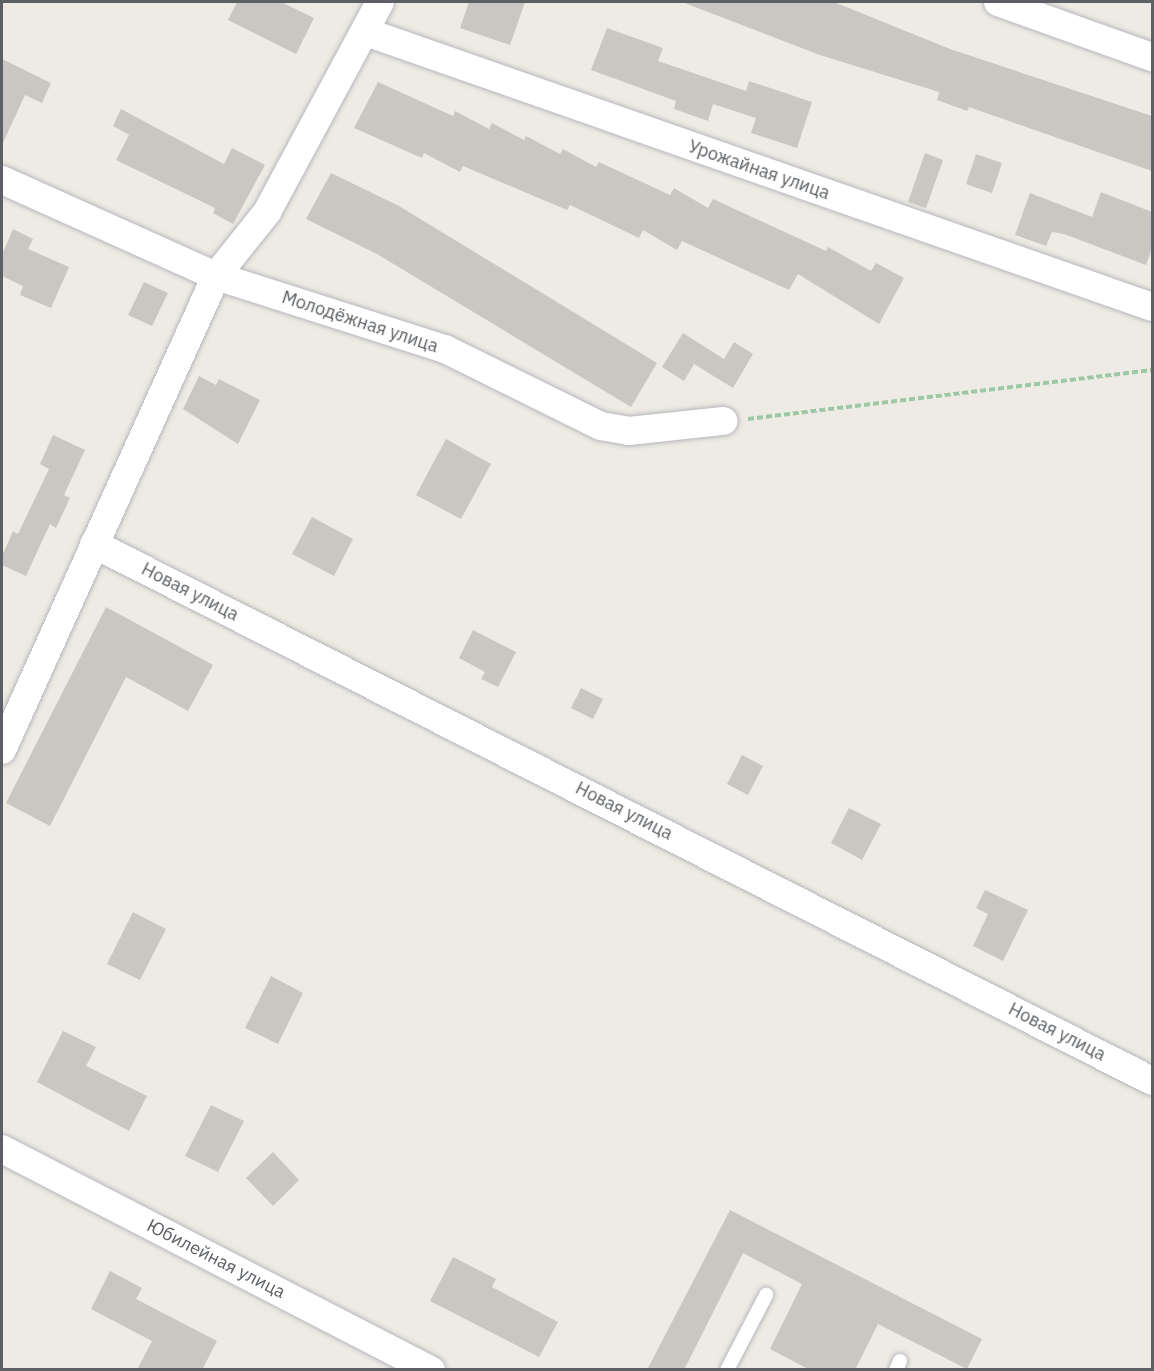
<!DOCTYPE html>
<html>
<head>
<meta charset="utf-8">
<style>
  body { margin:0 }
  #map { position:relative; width:1154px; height:1371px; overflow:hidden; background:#eeebe4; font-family:"IBM Plex Sans",sans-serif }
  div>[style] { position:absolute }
  .building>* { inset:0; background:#cac6c2 }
  .path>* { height:4px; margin-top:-2px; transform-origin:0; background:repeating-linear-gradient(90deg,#9cc8a5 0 6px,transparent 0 9px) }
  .roads { filter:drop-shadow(0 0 2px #b5b7bb) drop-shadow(0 0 2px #b5b7bb) }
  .service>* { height:14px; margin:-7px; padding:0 7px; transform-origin:7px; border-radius:7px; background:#fff }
  .minor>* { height:28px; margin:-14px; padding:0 14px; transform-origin:14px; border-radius:14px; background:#fff }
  span { translate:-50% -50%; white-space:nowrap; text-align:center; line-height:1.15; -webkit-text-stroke:4.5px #fff; paint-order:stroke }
  .street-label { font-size:18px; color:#5c6064 }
  .frame { position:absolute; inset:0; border:3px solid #5c6064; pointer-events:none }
</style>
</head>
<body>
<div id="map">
  <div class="building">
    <i style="clip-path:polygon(237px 2px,281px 2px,314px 18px,296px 54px,228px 20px)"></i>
    <i style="clip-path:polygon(469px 2px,525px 2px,510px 45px,460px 28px)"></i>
    <i style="clip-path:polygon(682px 2px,834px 2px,950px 49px,1152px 116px,1152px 171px,969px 107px,967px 111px,937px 100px,939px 92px,820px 55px)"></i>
    <i style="clip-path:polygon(607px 28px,663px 48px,658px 61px,746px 91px,749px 81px,812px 102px,797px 148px,751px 133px,756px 118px,713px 104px,708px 121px,674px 109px,676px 101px,591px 70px)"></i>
    <i style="clip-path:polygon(2px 59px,51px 83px,42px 103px,25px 95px,2px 145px)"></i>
    <i style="clip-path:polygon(378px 82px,453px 116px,455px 111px,489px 129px,492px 123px,524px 140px,526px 136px,560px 154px,563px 149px,596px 167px,599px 162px,670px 195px,674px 188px,708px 208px,713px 199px,826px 251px,828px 247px,871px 271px,876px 263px,904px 278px,879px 324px,798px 274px,789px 290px,682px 241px,677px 250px,643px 230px,639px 238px,570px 205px,567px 210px,463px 166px,460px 172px,424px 153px,422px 158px,354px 128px)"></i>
    <i style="clip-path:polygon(121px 109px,224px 164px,232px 148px,265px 165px,233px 224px,213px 213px,215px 208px,116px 160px,129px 135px,113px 126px)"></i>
    <i style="clip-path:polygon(925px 153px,943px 160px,926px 208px,908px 202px)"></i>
    <i style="clip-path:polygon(976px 154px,1002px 163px,992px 193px,966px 184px)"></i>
    <i style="clip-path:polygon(331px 173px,399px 206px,657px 363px,631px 407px,377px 254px,306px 219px)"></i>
    <i style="clip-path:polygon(1101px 192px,1152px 212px,1152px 248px,1146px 265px,1064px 234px,1052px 232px,1046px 246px,1015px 235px,1030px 193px,1092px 217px)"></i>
    <i style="clip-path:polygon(13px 229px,33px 239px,28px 249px,69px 267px,51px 308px,20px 295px,23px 286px,2px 276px,2px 255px)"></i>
    <i style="clip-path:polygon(144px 282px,168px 293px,152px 326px,128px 315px)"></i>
    <i style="clip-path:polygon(683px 333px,724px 359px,734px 342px,753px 354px,733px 388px,694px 364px,684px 381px,662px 367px)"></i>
    <i style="clip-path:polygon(199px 376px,216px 385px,219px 379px,260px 400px,238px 444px,183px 409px)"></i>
    <i style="clip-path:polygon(53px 435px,85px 450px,64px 495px,70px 498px,56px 528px,50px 524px,26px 576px,2px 565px,2px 556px,13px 531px,18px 534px,49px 469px,40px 464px)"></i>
    <i style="clip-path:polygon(446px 439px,491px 464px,461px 519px,416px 495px)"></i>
    <i style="clip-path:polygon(312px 517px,353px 539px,334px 576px,292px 554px)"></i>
    <i style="clip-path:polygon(106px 607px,213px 665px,188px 711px,126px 677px,50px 826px,6px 803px)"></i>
    <i style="clip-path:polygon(473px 630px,516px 652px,498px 687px,481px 679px,485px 672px,459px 658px)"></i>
    <i style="clip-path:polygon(581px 688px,603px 699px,593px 719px,571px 708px)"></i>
    <i style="clip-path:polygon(742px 755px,763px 766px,748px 795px,727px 784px)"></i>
    <i style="clip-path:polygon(849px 808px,881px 824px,862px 860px,831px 843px)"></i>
    <i style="clip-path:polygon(985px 890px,1028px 910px,1003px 961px,973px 946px,988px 914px,976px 908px)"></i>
    <i style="clip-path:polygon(133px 912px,166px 929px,140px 980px,107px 964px)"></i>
    <i style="clip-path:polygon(271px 976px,303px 993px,278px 1044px,245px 1028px)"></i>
    <i style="clip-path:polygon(63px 1031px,96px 1047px,86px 1066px,147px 1096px,129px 1131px,37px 1082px)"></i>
    <i style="clip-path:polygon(211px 1105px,244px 1121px,218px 1172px,185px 1156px)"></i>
    <i style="clip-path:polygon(273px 1152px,299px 1180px,273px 1206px,246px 1178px)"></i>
    <i style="clip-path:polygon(730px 1210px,982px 1339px,967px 1369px,878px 1324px,855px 1370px,810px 1370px,770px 1349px,802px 1284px,743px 1253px,684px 1370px,647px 1370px)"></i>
    <i style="clip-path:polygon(453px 1257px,496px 1279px,492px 1287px,558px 1322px,539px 1357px,430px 1301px)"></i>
    <i style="clip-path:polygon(110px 1271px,142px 1288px,136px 1299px,217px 1341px,202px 1370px,137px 1370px,152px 1341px,91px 1309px)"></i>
  </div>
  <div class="path">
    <i style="left:748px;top:419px;width:407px;rotate:-6.9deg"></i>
  </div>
  <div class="roads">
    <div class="service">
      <i style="left:727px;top:1370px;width:85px;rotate:-62.5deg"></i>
      <i style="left:896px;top:1370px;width:10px;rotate:-66deg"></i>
    </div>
    <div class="minor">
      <i style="left:998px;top:2px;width:164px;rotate:19.7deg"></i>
      <i style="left:366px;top:32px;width:833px;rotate:19.28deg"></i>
      <i style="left:2px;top:180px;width:235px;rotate:24.2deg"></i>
      <i style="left:216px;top:276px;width:240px;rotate:17.7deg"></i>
      <i style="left:445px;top:349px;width:174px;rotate:26.3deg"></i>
      <i style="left:601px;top:426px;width:28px;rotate:10deg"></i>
      <i style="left:629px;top:431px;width:95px;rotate:-6.1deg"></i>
      <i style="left:94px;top:544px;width:1186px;rotate:26.91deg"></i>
      <i style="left:2px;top:750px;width:520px;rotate:-65.7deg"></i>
      <i style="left:216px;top:276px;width:82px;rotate:-51.4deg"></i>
      <i style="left:267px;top:212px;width:238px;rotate:-61.7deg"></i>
      <i style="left:2px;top:1149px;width:483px;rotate:27.3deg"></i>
    </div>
  </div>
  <div class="street-label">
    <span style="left:759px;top:170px;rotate:19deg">Урожайная улица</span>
    <span style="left:360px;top:322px;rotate:18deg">Молодёжная улица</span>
    <span style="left:190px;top:592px;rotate:27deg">Новая улица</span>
    <span style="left:624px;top:811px;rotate:27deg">Новая улица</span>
    <span style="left:1057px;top:1032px;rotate:27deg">Новая улица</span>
    <span style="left:216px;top:1259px;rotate:27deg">Юбилейная улица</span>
  </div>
  <div class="frame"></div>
</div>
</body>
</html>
